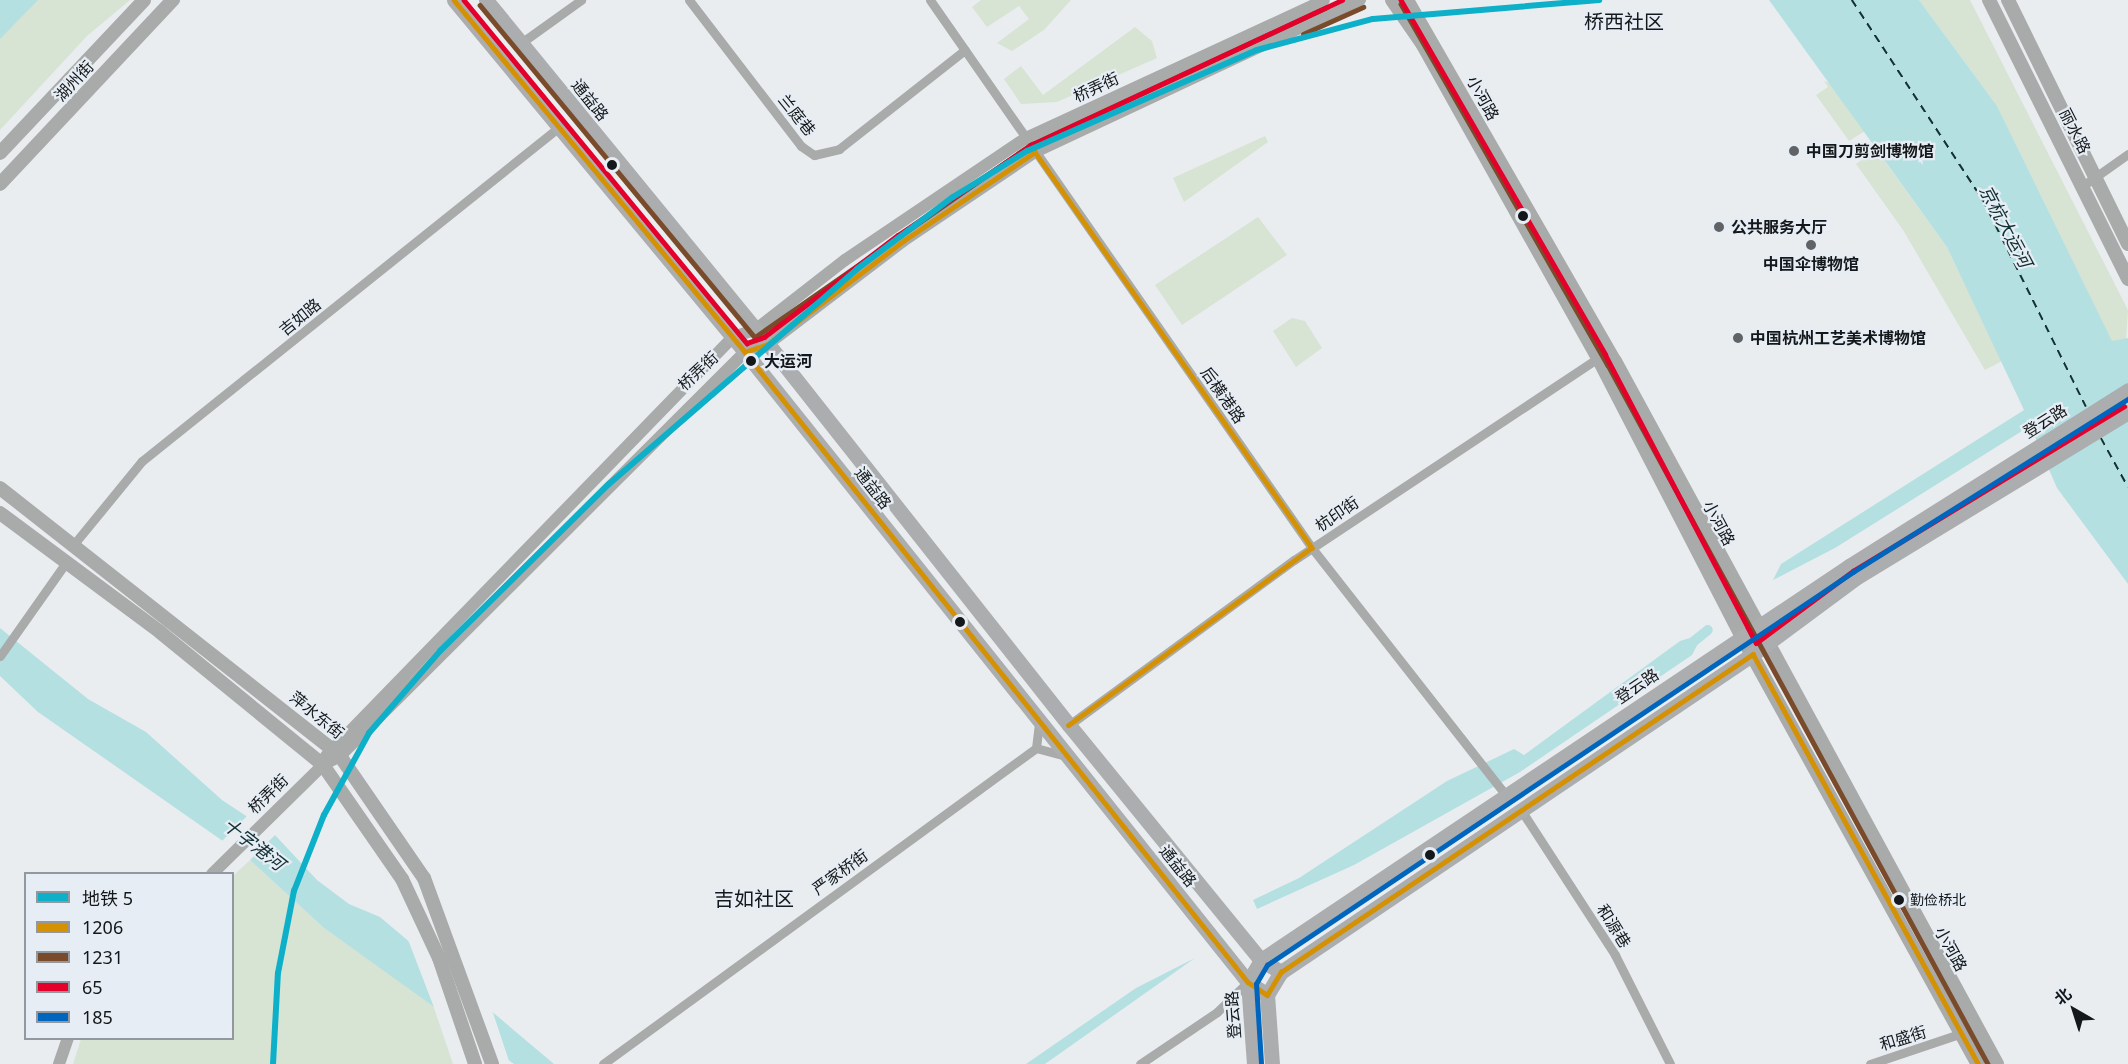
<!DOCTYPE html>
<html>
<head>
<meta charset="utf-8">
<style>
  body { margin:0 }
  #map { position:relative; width:2128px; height:1064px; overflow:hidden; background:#eaedf0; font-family:"Noto Sans","Noto Sans SC",sans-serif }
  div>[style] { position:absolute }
  .green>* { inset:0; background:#d7e3d3 }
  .water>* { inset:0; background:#b4e0e2 }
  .pier>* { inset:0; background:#eaedf0 }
  .canal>* { height:10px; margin:-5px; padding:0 5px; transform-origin:5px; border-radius:5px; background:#b4e0e2 }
  .ferry>* { height:1.5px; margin-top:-0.75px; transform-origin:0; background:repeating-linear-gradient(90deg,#123132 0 8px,transparent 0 14px) }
  .minor>* { height:9px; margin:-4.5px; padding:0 4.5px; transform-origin:4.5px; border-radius:4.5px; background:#a9abaa }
  .tertiary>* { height:12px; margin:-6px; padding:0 6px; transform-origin:6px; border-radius:6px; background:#a9abaa }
  .secondary>* { height:14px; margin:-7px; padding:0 7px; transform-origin:7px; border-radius:7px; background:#a9aaaa }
  .primary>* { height:15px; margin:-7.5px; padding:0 7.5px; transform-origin:7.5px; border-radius:7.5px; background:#acadaf }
  .bus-1>* { height:4.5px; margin:-2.25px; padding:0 2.25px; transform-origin:2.25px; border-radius:2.25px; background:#d59104 }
  .bus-2>* { height:4.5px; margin:-2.25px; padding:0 2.25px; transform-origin:2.25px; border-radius:2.25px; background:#7a4b2a }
  .bus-3>* { height:4.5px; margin:-2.25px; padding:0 2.25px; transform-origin:2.25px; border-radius:2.25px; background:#e4002b }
  .bus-4>* { height:4.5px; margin:-2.25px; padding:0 2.25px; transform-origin:2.25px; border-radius:2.25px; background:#0065bd }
  .metro-1>* { height:6px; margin:-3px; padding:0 3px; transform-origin:3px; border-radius:3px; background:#0db0c8 }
  .dots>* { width:16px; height:16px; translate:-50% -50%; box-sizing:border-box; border:3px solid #e6edf4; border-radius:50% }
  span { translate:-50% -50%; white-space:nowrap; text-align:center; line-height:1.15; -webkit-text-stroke:4.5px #e6edf4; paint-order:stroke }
  .bus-label { font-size:14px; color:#15181a }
  .left { translate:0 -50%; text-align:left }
  .street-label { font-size:16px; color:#15181a }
  .poi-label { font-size:16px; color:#15181a; font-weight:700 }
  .stop-label { font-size:16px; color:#15181a; font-weight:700 }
  .water-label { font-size:18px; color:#123132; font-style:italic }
  .quarter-label { font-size:20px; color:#15181a }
  .legend { position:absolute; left:24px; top:872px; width:210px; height:168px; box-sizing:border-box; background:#e6edf4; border:2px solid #92989d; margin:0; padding:8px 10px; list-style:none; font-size:18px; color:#15181a }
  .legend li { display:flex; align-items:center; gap:12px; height:30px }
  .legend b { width:30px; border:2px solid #92989d }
  .north { position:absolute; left:2044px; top:980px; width:60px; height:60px; -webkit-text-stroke:4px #e6edf4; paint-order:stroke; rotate:321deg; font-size:16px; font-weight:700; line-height:24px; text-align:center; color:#15181a }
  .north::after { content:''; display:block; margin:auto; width:21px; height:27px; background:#15181a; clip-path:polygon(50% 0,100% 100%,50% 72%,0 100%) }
</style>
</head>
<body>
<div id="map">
  <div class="green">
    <i style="clip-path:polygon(0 0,130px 0,87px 36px,0 130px)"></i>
    <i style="clip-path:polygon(981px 0,1071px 0,1044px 30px,1012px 51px,997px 43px,1029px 19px,1019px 6px,987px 27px,972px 7px)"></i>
    <i style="clip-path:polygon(1919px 0,1970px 0,2128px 310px,2126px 340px,2112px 342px,1997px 106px)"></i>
    <i style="clip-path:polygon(1135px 27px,1152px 41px,1157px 58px,1057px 102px,1021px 104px,1004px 79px,1021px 66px,1043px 95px)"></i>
    <i style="clip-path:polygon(1824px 81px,1835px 85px,1865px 131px,1849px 141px,1816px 95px,1828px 87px)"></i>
    <i style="clip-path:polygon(1265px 136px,1268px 142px,1184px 202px,1173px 178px)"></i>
    <i style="clip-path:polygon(1876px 149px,1947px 247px,2002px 361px,1985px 370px,1903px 230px,1856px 164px)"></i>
    <i style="clip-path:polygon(1258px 217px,1287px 255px,1182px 325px,1155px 285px)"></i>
    <i style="clip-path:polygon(1292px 318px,1305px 321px,1322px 348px,1296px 367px,1273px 331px)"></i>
    <i style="clip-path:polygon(250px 860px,324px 928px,433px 1005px,453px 1064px,73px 1064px,81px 1039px,232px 1038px,233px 876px)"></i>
  </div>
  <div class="water">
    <i style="clip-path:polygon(0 0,38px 0,0 39px)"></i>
    <i style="clip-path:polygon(1769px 0,1919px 0,1997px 106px,2112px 341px,2128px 338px,2128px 584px,2057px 488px,2030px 426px,1835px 548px,1773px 580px,1781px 564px,2024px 410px,1947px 247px)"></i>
    <i style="clip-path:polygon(0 628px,88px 699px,146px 732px,222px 800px,275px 835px,317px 880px,349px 904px,380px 917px,554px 1064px,514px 1064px,324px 928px,250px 860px,38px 712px,0 676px)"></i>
    <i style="clip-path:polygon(1703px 634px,1692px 655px,1520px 772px,1354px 865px,1257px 909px,1253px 900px,1299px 878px,1447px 781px,1514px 749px,1524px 755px,1680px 641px)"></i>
    <i style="clip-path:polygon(1195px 958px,1045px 1064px,1026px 1064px,1136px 988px)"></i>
  </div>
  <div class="pier">
    <i style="clip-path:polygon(249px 814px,277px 833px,248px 862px,219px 844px)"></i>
    <i style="clip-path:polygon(407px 937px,492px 1010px,510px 1064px,435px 1010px)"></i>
  </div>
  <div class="canal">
    <i style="left:1693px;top:642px;width:19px;rotate:-39deg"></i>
  </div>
  <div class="ferry">
    <i style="left:1852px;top:0;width:239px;rotate:56.8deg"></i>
    <i style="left:1983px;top:200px;width:231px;rotate:63.5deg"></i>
    <i style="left:2101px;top:438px;width:56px;rotate:61.1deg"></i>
  </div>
  <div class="minor">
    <i style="left:689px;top:0;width:184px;rotate:52.5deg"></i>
    <i style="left:801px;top:146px;width:16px;rotate:35deg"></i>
    <i style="left:814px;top:155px;width:26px;rotate:-13deg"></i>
    <i style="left:839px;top:149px;width:160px;rotate:-38.2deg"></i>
    <i style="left:930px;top:0;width:668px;rotate:55.12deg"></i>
    <i style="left:1312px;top:548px;width:314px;rotate:51.9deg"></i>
    <i style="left:521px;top:43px;width:74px;rotate:-35.6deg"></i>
    <i style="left:2084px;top:185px;width:54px;rotate:-35.2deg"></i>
    <i style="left:74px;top:544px;width:107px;rotate:-50.7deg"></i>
    <i style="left:142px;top:461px;width:534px;rotate:-38.69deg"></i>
    <i style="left:0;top:656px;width:113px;rotate:-54.8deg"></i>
    <i style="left:1069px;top:725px;width:279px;rotate:-36.3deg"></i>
    <i style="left:1294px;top:560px;width:365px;rotate:-33.6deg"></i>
    <i style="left:1036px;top:748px;width:28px;rotate:15deg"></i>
    <i style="left:1521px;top:810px;width:173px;rotate:57deg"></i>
    <i style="left:1615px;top:955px;width:122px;rotate:63.2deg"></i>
    <i style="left:603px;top:1064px;width:536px;rotate:-36.12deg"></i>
    <i style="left:1036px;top:748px;width:23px;rotate:-83deg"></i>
    <i style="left:1140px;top:1064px;width:93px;rotate:-34deg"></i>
    <i style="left:1217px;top:1012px;width:43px;rotate:-44.1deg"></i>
    <i style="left:1870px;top:1064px;width:113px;rotate:-18.6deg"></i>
  </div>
  <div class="tertiary">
    <i style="left:326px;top:756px;width:584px;rotate:-45.83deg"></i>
    <i style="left:733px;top:337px;width:23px;rotate:-18deg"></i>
    <i style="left:755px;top:330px;width:114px;rotate:-37.9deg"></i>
    <i style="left:845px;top:260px;width:218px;rotate:-34deg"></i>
    <i style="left:1026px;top:138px;width:328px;rotate:-24.8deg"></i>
    <i style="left:212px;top:874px;width:156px;rotate:-44.5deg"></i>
    <i style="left:323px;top:765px;width:19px;rotate:-28deg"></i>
    <i style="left:340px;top:756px;width:572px;rotate:-44.93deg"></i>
    <i style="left:745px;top:352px;width:24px;rotate:-19deg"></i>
    <i style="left:768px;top:344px;width:170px;rotate:-37.3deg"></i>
    <i style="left:903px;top:241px;width:159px;rotate:-34deg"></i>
    <i style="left:1035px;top:152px;width:359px;rotate:-25.1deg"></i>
    <i style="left:59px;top:1064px;width:28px;rotate:-71deg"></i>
  </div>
  <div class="secondary">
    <i style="left:1392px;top:0;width:55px;rotate:55.4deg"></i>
    <i style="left:1423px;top:45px;width:359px;rotate:60.8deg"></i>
    <i style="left:1598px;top:358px;width:314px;rotate:62.7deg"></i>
    <i style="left:1742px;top:637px;width:488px;rotate:61.1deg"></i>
    <i style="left:1407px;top:0;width:417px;rotate:60.1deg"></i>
    <i style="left:1615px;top:361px;width:800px;rotate:61.48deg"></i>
    <i style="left:1989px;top:0;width:312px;rotate:63.5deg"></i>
    <i style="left:2008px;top:0;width:272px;rotate:63.8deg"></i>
    <i style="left:0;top:153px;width:210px;rotate:-46.7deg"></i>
    <i style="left:0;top:184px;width:253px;rotate:-46.8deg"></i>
    <i style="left:0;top:488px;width:433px;rotate:38.2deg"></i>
    <i style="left:340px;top:756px;width:148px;rotate:55.5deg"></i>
    <i style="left:424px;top:878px;width:198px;rotate:69.9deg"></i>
    <i style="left:0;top:513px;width:199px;rotate:36.6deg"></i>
    <i style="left:160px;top:632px;width:210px;rotate:39.2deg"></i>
    <i style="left:323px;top:765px;width:139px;rotate:55.3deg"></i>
    <i style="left:402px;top:879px;width:87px;rotate:64.9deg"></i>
    <i style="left:439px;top:958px;width:112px;rotate:71.2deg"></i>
  </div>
  <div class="primary">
    <i style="left:454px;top:0;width:457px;rotate:50.4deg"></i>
    <i style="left:745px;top:352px;width:806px;rotate:51.4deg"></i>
    <i style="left:1248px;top:982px;width:23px;rotate:34deg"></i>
    <i style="left:486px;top:0;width:445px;rotate:50.7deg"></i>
    <i style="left:768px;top:344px;width:486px;rotate:51.7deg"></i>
    <i style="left:1069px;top:725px;width:303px;rotate:50.8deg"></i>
    <i style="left:1261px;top:960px;width:23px;rotate:31deg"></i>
    <i style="left:1254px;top:1064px;width:82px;rotate:-94.2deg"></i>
    <i style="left:1248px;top:982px;width:26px;rotate:-59deg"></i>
    <i style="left:1261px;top:960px;width:708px;rotate:-33.82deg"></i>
    <i style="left:1849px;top:566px;width:330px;rotate:-32.2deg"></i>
    <i style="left:1272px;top:1064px;width:69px;rotate:-94.1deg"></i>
    <i style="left:1267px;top:995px;width:27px;rotate:-59deg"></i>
    <i style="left:1281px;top:972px;width:569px;rotate:-33.97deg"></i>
    <i style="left:1753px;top:654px;width:129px;rotate:-36.5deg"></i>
    <i style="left:1857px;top:577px;width:317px;rotate:-31.3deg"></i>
  </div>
  <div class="bus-1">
    <i style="left:454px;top:0;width:457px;rotate:50.4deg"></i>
    <i style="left:745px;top:352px;width:806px;rotate:51.4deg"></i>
    <i style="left:1248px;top:982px;width:23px;rotate:34deg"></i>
    <i style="left:1267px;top:995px;width:27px;rotate:-59deg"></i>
    <i style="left:1281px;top:972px;width:569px;rotate:-33.97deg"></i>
    <i style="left:1753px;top:654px;width:468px;rotate:61.2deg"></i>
    <i style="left:745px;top:352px;width:24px;rotate:-19deg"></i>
    <i style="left:768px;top:344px;width:170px;rotate:-37.3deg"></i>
    <i style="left:903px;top:241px;width:159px;rotate:-34deg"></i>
    <i style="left:1035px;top:152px;width:483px;rotate:55deg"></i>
    <i style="left:1312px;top:548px;width:301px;rotate:143.9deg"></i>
  </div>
  <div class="bus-2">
    <i style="left:1401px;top:4px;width:416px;rotate:60.2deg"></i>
    <i style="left:1608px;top:365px;width:796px;rotate:61.47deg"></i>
    <i style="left:480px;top:5px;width:431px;rotate:50.4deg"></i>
    <i style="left:755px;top:337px;width:335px;rotate:-34.9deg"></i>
    <i style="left:1030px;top:145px;width:327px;rotate:-24.9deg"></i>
    <i style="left:1303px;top:34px;width:66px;rotate:-24.2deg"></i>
  </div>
  <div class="bus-3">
    <i style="left:464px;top:0;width:445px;rotate:50.5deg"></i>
    <i style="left:747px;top:343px;width:18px;rotate:-19deg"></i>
    <i style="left:764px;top:337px;width:168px;rotate:-37.3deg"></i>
    <i style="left:898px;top:235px;width:161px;rotate:-34.1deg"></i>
    <i style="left:1031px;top:145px;width:343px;rotate:-25deg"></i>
    <i style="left:1401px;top:0;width:409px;rotate:60deg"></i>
    <i style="left:1605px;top:354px;width:326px;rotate:62.4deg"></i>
    <i style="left:1756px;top:643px;width:121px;rotate:-36.6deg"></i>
    <i style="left:1853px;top:571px;width:317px;rotate:-31.3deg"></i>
  </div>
  <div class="bus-4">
    <i style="left:1261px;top:1063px;width:79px;rotate:-93.6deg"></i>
    <i style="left:1256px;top:984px;width:22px;rotate:-60deg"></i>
    <i style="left:1267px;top:965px;width:706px;rotate:-33.85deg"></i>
    <i style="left:1853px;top:572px;width:325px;rotate:-32.2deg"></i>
  </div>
  <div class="metro-1">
    <i style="left:273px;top:1064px;width:91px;rotate:-86.9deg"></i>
    <i style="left:278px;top:973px;width:84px;rotate:-79deg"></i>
    <i style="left:294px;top:891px;width:82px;rotate:-68.5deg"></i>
    <i style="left:324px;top:815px;width:94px;rotate:-61.2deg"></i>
    <i style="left:369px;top:733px;width:108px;rotate:-49.1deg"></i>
    <i style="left:440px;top:651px;width:238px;rotate:-44.7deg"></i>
    <i style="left:609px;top:484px;width:328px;rotate:-40.9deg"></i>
    <i style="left:857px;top:269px;width:120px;rotate:-36.9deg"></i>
    <i style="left:953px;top:197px;width:87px;rotate:-31.9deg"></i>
    <i style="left:1027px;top:151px;width:251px;rotate:-23.7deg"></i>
    <i style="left:1257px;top:50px;width:120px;rotate:-15deg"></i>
    <i style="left:1373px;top:19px;width:227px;rotate:-4.8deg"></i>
  </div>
  <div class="dots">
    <i style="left:1794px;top:151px;background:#606365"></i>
    <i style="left:612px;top:165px;background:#15181a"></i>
    <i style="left:1523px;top:216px;background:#15181a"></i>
    <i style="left:1719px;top:227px;background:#606365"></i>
    <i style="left:1811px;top:245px;background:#606365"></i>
    <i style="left:1738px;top:338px;background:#606365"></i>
    <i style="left:751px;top:361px;background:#15181a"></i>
    <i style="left:960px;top:622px;background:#15181a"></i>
    <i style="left:1430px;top:855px;background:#15181a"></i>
    <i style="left:1899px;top:900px;background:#15181a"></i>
  </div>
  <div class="bus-label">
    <span class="left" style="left:1910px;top:900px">勤俭桥北</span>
  </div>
  <div class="street-label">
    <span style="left:74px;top:81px;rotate:-47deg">湖州街</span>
    <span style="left:1096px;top:87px;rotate:-25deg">桥弄街</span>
    <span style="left:1483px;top:98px;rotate:61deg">小河路</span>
    <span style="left:590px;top:100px;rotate:51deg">通益路</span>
    <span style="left:797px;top:115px;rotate:51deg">兰庭巷</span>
    <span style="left:2075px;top:131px;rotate:63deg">丽水路</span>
    <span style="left:300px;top:317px;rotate:-39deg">吉如路</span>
    <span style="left:698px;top:371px;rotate:-43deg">桥弄街</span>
    <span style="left:1223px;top:395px;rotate:55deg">后横港路</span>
    <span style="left:2045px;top:421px;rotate:-32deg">登云路</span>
    <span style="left:873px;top:488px;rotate:52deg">通益路</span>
    <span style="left:1337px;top:514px;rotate:-34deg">杭印街</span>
    <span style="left:1719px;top:523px;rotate:62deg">小河路</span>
    <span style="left:1637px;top:686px;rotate:-34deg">登云路</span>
    <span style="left:317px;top:715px;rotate:39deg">萍水东街</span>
    <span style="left:268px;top:794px;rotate:-44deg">桥弄街</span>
    <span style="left:1178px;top:866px;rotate:51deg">通益路</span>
    <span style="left:840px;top:872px;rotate:-36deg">严家桥街</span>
    <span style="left:1614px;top:926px;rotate:58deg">和源巷</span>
    <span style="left:1951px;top:949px;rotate:61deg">小河路</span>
    <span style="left:1233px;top:1015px;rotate:-94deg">登云路</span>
    <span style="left:1903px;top:1038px;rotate:-17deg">和盛街</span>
  </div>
  <div class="poi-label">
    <span class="left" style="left:1806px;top:151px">中国刀剪剑博物馆</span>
    <span class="left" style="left:1731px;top:227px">公共服务大厅</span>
    <span style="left:1811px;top:264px">中国伞博物馆</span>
    <span class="left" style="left:1750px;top:338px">中国杭州工艺美术博物馆</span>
  </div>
  <div class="stop-label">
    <span class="left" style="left:764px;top:361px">大运河</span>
  </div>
  <div class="water-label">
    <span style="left:2006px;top:226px;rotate:62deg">京杭大运河</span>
    <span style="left:254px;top:844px;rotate:38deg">十字港河</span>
  </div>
  <div class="quarter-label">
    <span style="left:1624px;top:21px">桥西社区</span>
    <span style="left:754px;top:898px">吉如社区</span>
  </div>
  <ul class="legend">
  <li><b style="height:8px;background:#0db0c8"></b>地铁 5</li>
  <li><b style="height:8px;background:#d59104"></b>1206</li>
  <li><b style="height:8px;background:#7a4b2a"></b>1231</li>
  <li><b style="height:8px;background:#e4002b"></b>65</li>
  <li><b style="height:8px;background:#0065bd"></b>185</li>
  </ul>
  <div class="north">北</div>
</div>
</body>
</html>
